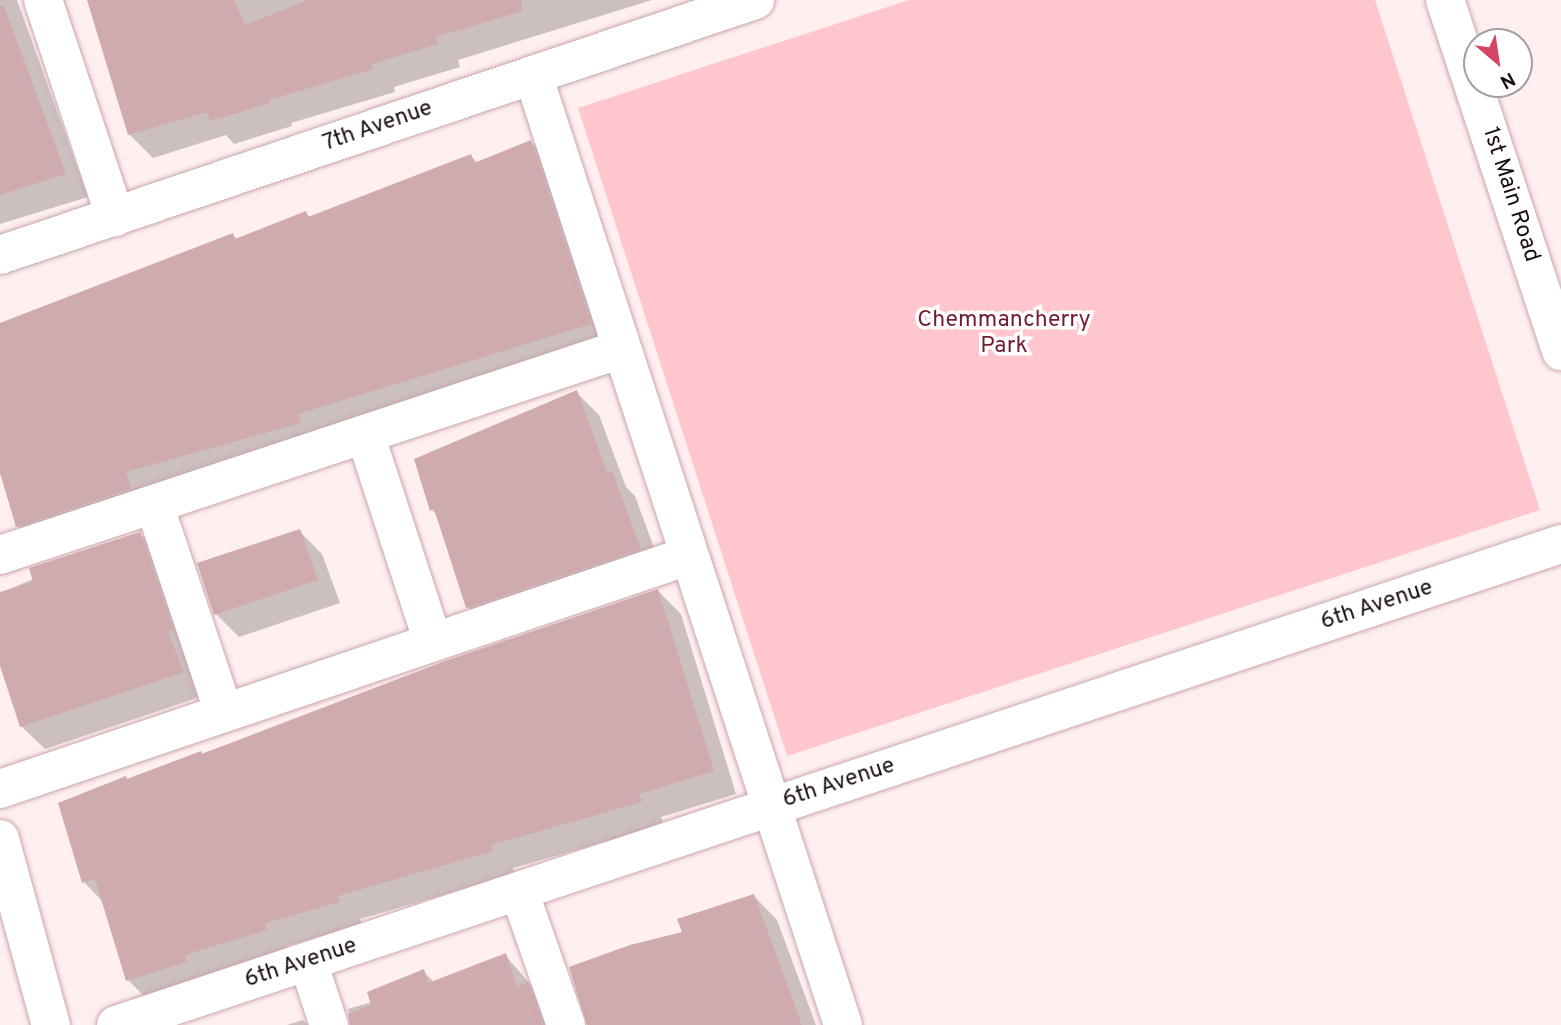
<!DOCTYPE html>
<html>
<head>
<meta charset="utf-8">
<style>
  body { margin:0 }
  #map { position:relative; width:1561px; height:1025px; overflow:hidden; background:#ffeff1; font-family:Overpass,sans-serif }
  div>[style] { position:absolute }
  .green>* { inset:0; background:#ffc7cd }
  .shadow>* { inset:0; background:#0003 }
  .building>* { inset:0; background:#cfabae }
  .roads { filter:drop-shadow(0 0 2px #caa6aa) drop-shadow(0 0 2px #caa6aa) }
  .minor>* { height:38px; margin:-19px; padding:0 19px; transform-origin:19px; border-radius:19px; background:#fff }
  span { translate:-50% -50%; white-space:nowrap; text-align:center; line-height:1.15; -webkit-text-stroke:7px #fff; paint-order:stroke }
  .street-label { font-size:23px; color:#1b0f10 }
  .park-label { font-size:23px; color:#731b30 }
  .north { position:absolute; left:1463px; top:28px; width:70px; height:70px; box-sizing:border-box; background:#fff; border:2px solid #a49f9f; border-radius:50%; rotate:151deg; font-size:19px; font-weight:700; line-height:28px; text-align:center; color:#1b0f10 }
  .north::after { content:''; display:block; margin:auto; width:24px; height:32px; background:#d44463; clip-path:polygon(50% 0,100% 100%,50% 72%,0 100%) }
</style>
</head>
<body>
<div id="map">
  <div class="green">
    <i style="clip-path:polygon(909px 0,1375px 0,1540px 510px,787px 756px,578px 108px)"></i>
  </div>
  <div class="shadow">
    <i style="clip-path:polygon(0 0,17px 0,88px 197px,0 224px)"></i>
    <i style="clip-path:polygon(88px 0,652px 0,458px 60px,460px 67px,394px 87px,395px 92px,291px 123px,292px 126px,234px 144px,226px 135px,153px 158px,129px 134px)"></i>
    <i style="clip-path:polygon(531px 142px,554px 165px,613px 347px,41px 549px,18px 526px,0 467px,0 326px,233px 235px,238px 240px,306px 213px,311px 218px,471px 156px,478px 163px)"></i>
    <i style="clip-path:polygon(576px 392px,599px 415px,626px 487px,635px 496px,663px 572px,491px 630px,468px 607px,438px 516px,432px 510px)"></i>
    <i style="clip-path:polygon(299px 531px,322px 554px,340px 603px,239px 637px,216px 614px)"></i>
    <i style="clip-path:polygon(140px 534px,163px 557px,206px 695px,45px 749px,21px 726px,0 661px,0 593px)"></i>
    <i style="clip-path:polygon(658px 591px,681px 614px,736px 794px,661px 817px,664px 825px,513px 868px,515px 874px,360px 919px,362px 925px,287px 946px,289px 953px,151px 1003px,128px 980px,104px 903px,84px 882px,128px 780px)"></i>
    <i style="clip-path:polygon(754px 896px,777px 920px,816px 1025px,588px 1025px,685px 933px)"></i>
    <i style="clip-path:polygon(505px 955px,551px 1008px,558px 1025px,351px 1025px,348px 1009px,372px 1002px,423px 971px,434px 982px)"></i>
    <i style="clip-path:polygon(303px 1020px,308px 1025px,287px 1025px)"></i>
  </div>
  <div class="building">
    <i style="clip-path:polygon(87px 0,234px 0,245px 25px,308px 0,521px 0,522px 11px,436px 37px,438px 44px,372px 64px,373px 69px,269px 100px,270px 103px,210px 121px,207px 112px,128px 135px)"></i>
    <i style="clip-path:polygon(0 6px,4px 6px,66px 174px,0 195px)"></i>
    <i style="clip-path:polygon(531px 140px,591px 324px,298px 414px,301px 423px,126px 472px,131px 488px,16px 527px,0 473px,0 323px,233px 233px,235px 239px,306px 211px,308px 217px,471px 154px,474px 163px)"></i>
    <i style="clip-path:polygon(577px 390px,607px 472px,612px 471px,641px 549px,466px 608px,434px 509px,430px 511px,414px 459px)"></i>
    <i style="clip-path:polygon(300px 529px,318px 580px,214px 615px,197px 563px)"></i>
    <i style="clip-path:polygon(140px 532px,173px 630px,168px 632px,184px 672px,20px 727px,0 666px,0 592px,33px 582px,29px 568px)"></i>
    <i style="clip-path:polygon(658px 589px,714px 771px,639px 794px,642px 802px,491px 845px,493px 851px,338px 896px,340px 902px,265px 923px,267px 930px,185px 955px,187px 962px,126px 981px,95px 879px,82px 883px,58px 803px,126px 776px,127px 779px,201px 751px,202px 754px,445px 661px)"></i>
    <i style="clip-path:polygon(754px 894px,802px 1025px,587px 1025px,569px 967px,630px 945px,682px 932px,677px 919px)"></i>
    <i style="clip-path:polygon(506px 953px,517px 987px,528px 982px,543px 1025px,350px 1025px,348px 1014px,371px 1005px,367px 992px,424px 969px,428px 983px)"></i>
  </div>
  <div class="roads">
    <div class="minor">
      <i style="left:43px;top:0;width:229px;rotate:71.6deg"></i>
      <i style="left:1445px;top:0;width:370px;rotate:71.7deg"></i>
      <i style="left:533px;top:75px;width:999px;rotate:71.93deg"></i>
      <i style="left:0;top:255px;width:797px;rotate:-18.66deg"></i>
      <i style="left:365px;top:434px;width:219px;rotate:71.9deg"></i>
      <i style="left:154px;top:504px;width:220px;rotate:71.5deg"></i>
      <i style="left:0;top:555px;width:654px;rotate:-18.35deg"></i>
      <i style="left:0;top:789px;width:726px;rotate:-18.71deg"></i>
      <i style="left:0;top:839px;width:193px;rotate:74.7deg"></i>
      <i style="left:519px;top:891px;width:142px;rotate:70.7deg"></i>
      <i style="left:308px;top:962px;width:66px;rotate:71.6deg"></i>
      <i style="left:116px;top:1025px;width:1523px;rotate:-18.41deg"></i>
    </div>
  </div>
  <div class="street-label">
    <span style="left:378px;top:127px;rotate:-19deg">7th Avenue</span>
    <span style="left:1510px;top:195px;rotate:72deg">1st Main Road</span>
    <span style="left:1377px;top:606px;rotate:-18deg">6th Avenue</span>
    <span style="left:839px;top:784px;rotate:-18deg">6th Avenue</span>
    <span style="left:301px;top:964px;rotate:-18deg">6th Avenue</span>
  </div>
  <div class="park-label">
    <span style="left:1004px;top:334px">Chemmancherry<br>Park</span>
  </div>
  <div class="north">N</div>
</div>
</body>
</html>
